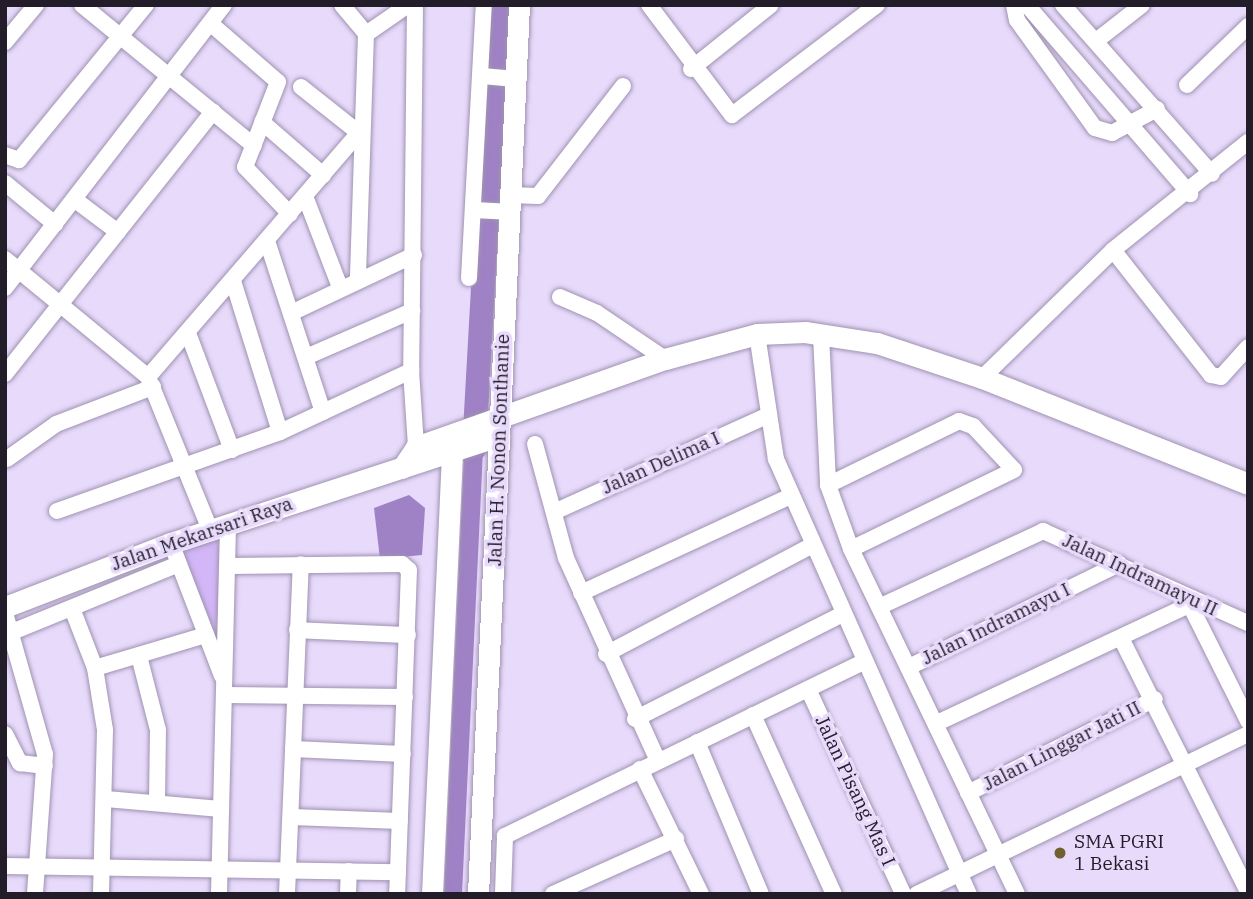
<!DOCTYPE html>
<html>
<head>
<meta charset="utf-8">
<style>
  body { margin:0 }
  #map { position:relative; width:1253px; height:899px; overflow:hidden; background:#e7dafb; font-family:"IBM Plex Serif",serif }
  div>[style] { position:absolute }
  .green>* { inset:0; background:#d2b6f7 }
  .water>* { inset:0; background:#9f81c5 }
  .river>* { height:24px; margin:-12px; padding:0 12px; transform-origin:12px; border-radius:12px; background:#9f81c5 }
  .roads { filter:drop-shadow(0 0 2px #9f92b1) drop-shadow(0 0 2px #9f92b1) }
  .minor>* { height:16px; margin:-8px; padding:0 8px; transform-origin:8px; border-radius:8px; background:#fff }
  .tertiary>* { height:21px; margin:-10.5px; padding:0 10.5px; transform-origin:10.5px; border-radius:10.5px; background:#fff }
  .dots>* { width:19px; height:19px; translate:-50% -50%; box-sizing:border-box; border:4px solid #e7dafb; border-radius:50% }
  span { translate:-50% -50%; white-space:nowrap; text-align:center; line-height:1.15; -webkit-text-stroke:7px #e7dafb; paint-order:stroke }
  .street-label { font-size:19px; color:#221d29 }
  .poi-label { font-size:19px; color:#221d29 }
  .left { translate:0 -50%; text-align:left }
  .frame { position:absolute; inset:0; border:7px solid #221d29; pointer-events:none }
</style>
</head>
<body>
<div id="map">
  <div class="green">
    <i style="clip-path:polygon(228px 524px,224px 681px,171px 543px)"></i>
  </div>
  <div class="water">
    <i style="clip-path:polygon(483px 450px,462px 894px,444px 894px,464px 457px)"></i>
    <i style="clip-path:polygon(409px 495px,425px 508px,422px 555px,380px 559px,374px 508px)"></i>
  </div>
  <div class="river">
    <i style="left:474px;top:449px;width:445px;rotate:-86.8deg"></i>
  </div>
  <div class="roads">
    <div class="minor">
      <i style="left:82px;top:5px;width:222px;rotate:39.3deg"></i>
      <i style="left:342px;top:5px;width:38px;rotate:50deg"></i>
      <i style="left:366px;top:34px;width:245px;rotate:91.9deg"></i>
      <i style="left:415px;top:5px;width:366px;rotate:90.6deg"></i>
      <i style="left:411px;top:371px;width:76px;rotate:86.2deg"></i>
      <i style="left:649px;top:5px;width:138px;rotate:53deg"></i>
      <i style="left:732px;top:115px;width:182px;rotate:-37.2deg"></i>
      <i style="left:1014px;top:5px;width:15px;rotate:79deg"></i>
      <i style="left:1017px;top:20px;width:133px;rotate:54.2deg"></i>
      <i style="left:1095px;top:128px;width:18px;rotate:16deg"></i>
      <i style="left:1112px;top:133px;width:51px;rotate:-28.1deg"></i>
      <i style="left:1027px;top:5px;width:250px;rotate:49.2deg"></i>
      <i style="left:1063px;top:5px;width:225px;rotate:48.6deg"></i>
      <i style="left:210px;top:23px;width:90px;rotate:40.9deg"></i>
      <i style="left:278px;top:82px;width:91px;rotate:111.2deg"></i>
      <i style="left:245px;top:167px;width:65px;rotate:46.2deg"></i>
      <i style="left:366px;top:34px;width:51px;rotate:-34.6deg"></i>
      <i style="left:1096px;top:41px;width:58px;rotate:-38deg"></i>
      <i style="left:5px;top:42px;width:48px;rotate:-50deg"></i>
      <i style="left:691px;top:69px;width:102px;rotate:-38.7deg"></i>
      <i style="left:482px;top:76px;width:34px;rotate:5deg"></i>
      <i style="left:1187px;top:85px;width:85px;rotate:-44deg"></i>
      <i style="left:301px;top:87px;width:74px;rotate:38.4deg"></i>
      <i style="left:262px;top:122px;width:81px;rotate:41deg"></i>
      <i style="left:5px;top:155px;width:15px;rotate:20deg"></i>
      <i style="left:19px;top:160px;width:200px;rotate:-50.7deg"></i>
      <i style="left:5px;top:183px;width:65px;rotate:39.4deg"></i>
      <i style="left:508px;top:195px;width:30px;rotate:2deg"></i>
      <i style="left:538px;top:196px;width:139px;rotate:-52.3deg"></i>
      <i style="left:305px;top:196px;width:97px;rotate:69deg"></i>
      <i style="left:74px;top:199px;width:55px;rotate:36.9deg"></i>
      <i style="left:474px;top:210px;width:34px;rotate:3deg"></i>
      <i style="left:267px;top:241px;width:180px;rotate:71.9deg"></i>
      <i style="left:1113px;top:250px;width:159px;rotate:51.9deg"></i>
      <i style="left:1211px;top:375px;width:10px;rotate:11deg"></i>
      <i style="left:1221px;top:377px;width:40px;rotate:-48deg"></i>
      <i style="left:5px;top:259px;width:185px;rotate:39.5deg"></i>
      <i style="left:148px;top:377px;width:165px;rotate:67.9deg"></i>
      <i style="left:469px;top:278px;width:273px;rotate:-86.9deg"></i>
      <i style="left:233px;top:281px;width:158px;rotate:72.7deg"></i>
      <i style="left:5px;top:288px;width:358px;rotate:-52.3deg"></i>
      <i style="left:560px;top:297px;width:40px;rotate:23.4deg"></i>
      <i style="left:597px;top:313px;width:82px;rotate:34.1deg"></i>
      <i style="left:291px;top:313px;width:136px;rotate:-25.2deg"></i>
      <i style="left:188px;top:333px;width:125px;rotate:69.4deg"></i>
      <i style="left:757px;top:334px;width:126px;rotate:81.4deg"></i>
      <i style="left:776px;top:459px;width:476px;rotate:66.1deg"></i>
      <i style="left:821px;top:334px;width:151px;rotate:87.3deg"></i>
      <i style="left:828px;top:485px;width:68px;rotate:70.2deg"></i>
      <i style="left:851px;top:549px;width:383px;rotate:64.3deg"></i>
      <i style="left:306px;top:357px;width:116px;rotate:-23.5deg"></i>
      <i style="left:5px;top:374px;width:335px;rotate:-51.6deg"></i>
      <i style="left:148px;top:377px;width:326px;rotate:-49.2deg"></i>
      <i style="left:982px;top:378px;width:183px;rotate:-44.3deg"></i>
      <i style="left:1113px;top:250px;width:173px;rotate:-38.7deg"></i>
      <i style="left:535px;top:444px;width:118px;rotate:74.8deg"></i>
      <i style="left:566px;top:558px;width:223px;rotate:65.6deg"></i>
      <i style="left:7px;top:459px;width:60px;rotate:-35.5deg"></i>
      <i style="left:56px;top:424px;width:104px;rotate:-20.9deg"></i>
      <i style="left:828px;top:485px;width:146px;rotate:-26deg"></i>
      <i style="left:959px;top:421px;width:15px;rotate:20deg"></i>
      <i style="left:973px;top:426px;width:60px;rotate:47deg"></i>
      <i style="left:1014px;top:470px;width:181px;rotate:154.1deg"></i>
      <i style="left:57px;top:511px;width:237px;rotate:-19.5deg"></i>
      <i style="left:280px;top:432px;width:145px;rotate:-25deg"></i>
      <i style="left:554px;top:512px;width:236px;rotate:-24.3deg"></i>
      <i style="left:171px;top:543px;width:142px;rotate:69deg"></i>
      <i style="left:229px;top:566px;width:173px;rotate:-0.7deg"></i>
      <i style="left:402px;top:564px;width:9px;rotate:41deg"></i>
      <i style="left:409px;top:570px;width:324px;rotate:92.1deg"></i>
      <i style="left:581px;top:593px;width:231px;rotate:-24.8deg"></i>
      <i style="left:1190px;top:605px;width:130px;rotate:63.4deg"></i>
      <i style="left:881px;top:606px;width:179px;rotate:-24.8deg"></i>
      <i style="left:1043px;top:531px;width:225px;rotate:24.2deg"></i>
      <i style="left:73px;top:611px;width:61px;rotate:68.9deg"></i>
      <i style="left:95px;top:668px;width:63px;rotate:80.8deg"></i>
      <i style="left:105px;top:730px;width:164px;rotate:91.4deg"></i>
      <i style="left:5px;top:613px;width:147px;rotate:74.2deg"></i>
      <i style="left:45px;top:754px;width:140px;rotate:94.1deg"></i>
      <i style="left:297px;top:630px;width:111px;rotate:2.6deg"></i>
      <i style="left:12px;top:632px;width:180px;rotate:-22.2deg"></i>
      <i style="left:1121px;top:638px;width:284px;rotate:63.4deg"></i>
      <i style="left:606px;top:654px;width:234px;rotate:-27.8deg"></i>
      <i style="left:139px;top:656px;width:76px;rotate:75.6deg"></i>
      <i style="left:158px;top:730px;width:73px;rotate:90.8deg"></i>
      <i style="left:911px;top:666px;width:232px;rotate:-26.1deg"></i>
      <i style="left:95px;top:668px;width:116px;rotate:-16.6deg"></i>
      <i style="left:808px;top:689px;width:226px;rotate:65.1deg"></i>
      <i style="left:225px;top:695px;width:180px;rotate:0.6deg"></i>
      <i style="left:753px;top:715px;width:196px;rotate:65.7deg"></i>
      <i style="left:635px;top:719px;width:233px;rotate:-26.8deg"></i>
      <i style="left:937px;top:723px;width:283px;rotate:-25.1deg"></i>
      <i style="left:5px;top:734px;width:33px;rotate:63deg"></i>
      <i style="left:20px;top:763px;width:25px;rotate:7deg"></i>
      <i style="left:697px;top:742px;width:165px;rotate:67.2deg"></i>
      <i style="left:293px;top:749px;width:110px;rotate:2.6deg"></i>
      <i style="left:640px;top:769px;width:139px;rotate:64deg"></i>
      <i style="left:968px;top:793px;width:209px;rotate:-26.7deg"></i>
      <i style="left:106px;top:799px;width:115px;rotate:5deg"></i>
      <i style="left:292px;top:817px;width:108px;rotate:2.1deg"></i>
      <i style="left:5px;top:866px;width:393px;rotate:0.9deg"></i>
      <i style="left:219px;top:894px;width:370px;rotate:-88.6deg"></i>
      <i style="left:287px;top:894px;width:330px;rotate:-87.6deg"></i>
      <i style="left:348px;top:894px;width:23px;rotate:-88deg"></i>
      <i style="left:503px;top:894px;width:58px;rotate:-88deg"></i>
      <i style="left:505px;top:836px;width:396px;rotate:-25.9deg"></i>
      <i style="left:553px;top:894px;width:135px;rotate:-24.1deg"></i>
      <i style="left:917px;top:894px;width:368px;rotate:-25.8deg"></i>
    </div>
    <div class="tertiary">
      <i style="left:402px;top:468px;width:25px;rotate:-56deg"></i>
      <i style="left:416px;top:447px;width:264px;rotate:-19.5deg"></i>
      <i style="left:665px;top:359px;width:95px;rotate:-15.2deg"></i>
      <i style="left:757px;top:334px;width:48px;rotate:-2.4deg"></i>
      <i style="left:805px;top:332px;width:73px;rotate:8.7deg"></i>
      <i style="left:877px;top:343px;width:111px;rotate:18.4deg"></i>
      <i style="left:982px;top:378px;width:286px;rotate:21.7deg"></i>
      <i style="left:5px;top:607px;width:178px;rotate:-21.1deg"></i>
      <i style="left:171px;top:543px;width:345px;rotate:-18.1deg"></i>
      <i style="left:432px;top:894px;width:440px;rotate:-87.4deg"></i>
      <i style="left:478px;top:894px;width:890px;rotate:-87.36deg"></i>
    </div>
  </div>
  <div class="dots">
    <i style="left:1060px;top:853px;background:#6f602e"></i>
  </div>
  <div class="street-label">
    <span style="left:499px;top:450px;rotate:-88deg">Jalan H. Nonon Sonthanie</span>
    <span style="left:661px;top:463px;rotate:-24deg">Jalan Delima I</span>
    <span style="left:202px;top:534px;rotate:-19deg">Jalan Mekarsari Raya</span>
    <span style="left:1140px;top:575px;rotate:25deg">Jalan Indramayu II</span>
    <span style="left:996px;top:624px;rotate:-26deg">Jalan Indramayu I</span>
    <span style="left:1062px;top:746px;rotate:-27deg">Jalan Linggar Jati II</span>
    <span style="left:855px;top:791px;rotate:65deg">Jalan Pisang Mas I</span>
  </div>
  <div class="poi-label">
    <span class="left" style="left:1074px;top:853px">SMA PGRI<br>1 Bekasi</span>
  </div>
  <div class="frame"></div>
</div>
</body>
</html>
